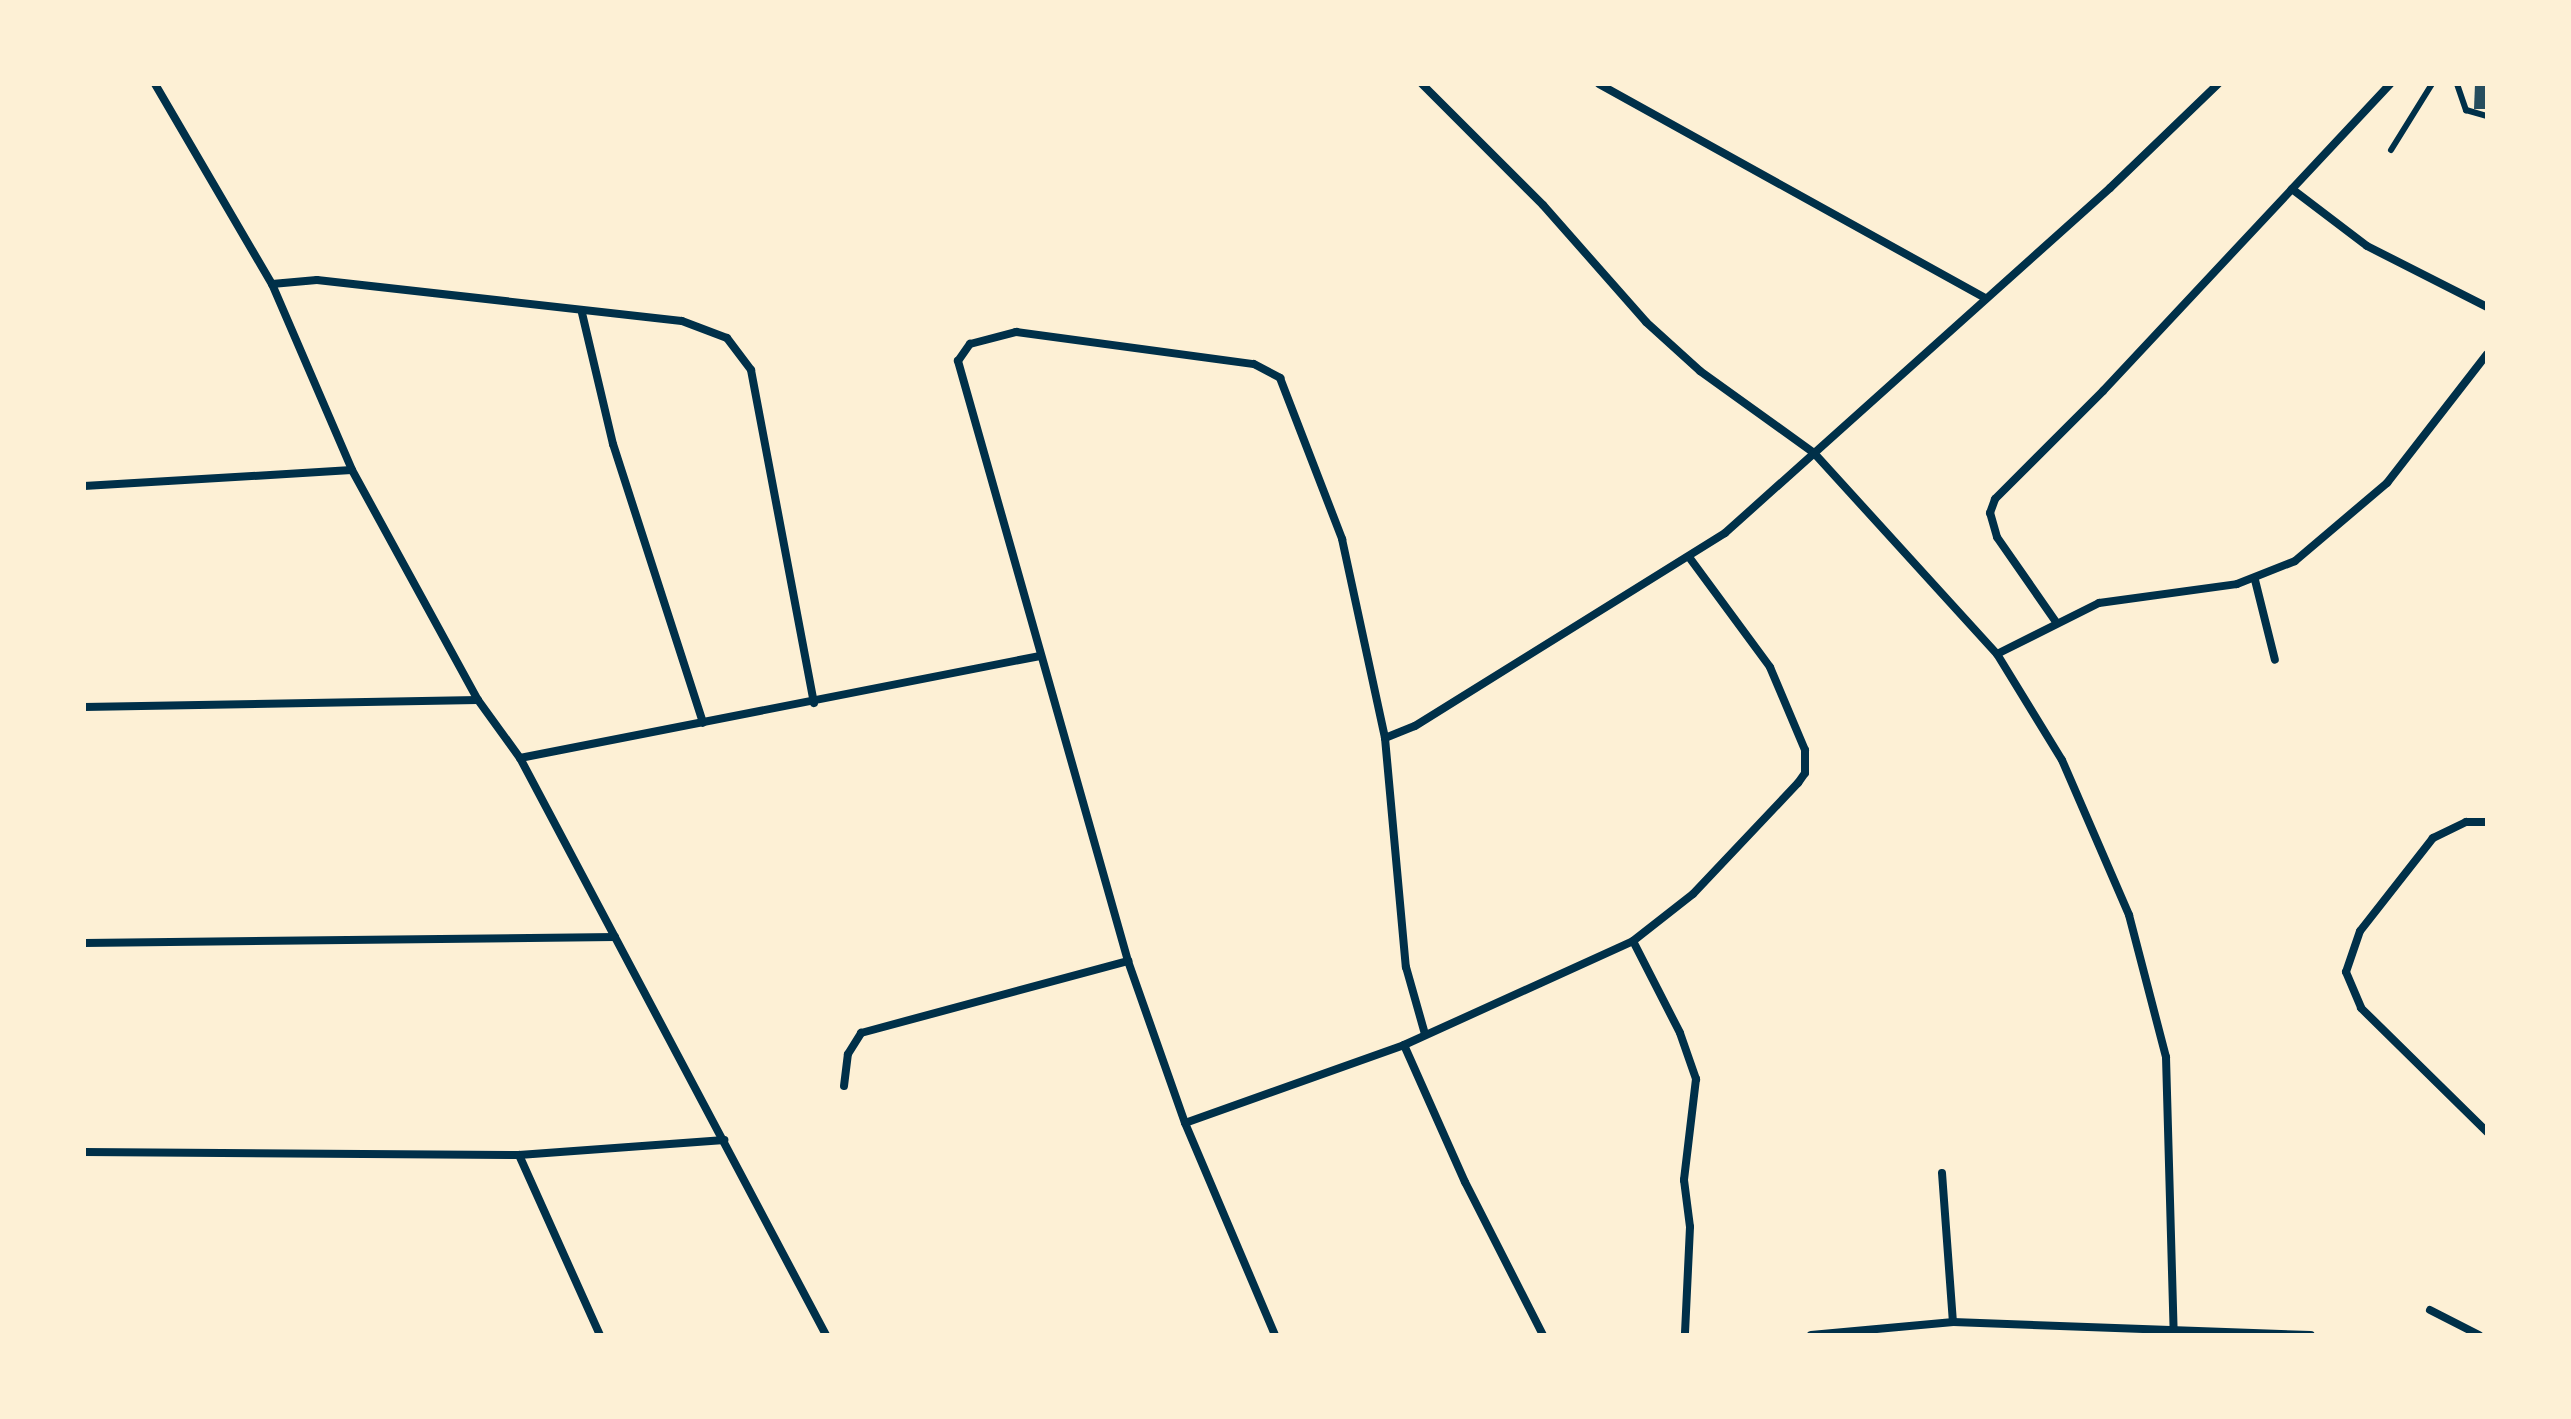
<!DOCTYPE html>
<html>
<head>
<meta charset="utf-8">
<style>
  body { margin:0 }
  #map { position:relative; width:2571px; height:1419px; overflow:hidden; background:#fdf0d5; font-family:"Alegreya Sans",sans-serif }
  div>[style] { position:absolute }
  .building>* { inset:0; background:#264d5e }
  .service>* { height:6px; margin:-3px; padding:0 3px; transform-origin:3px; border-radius:3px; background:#003049 }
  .minor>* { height:8px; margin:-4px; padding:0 4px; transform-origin:4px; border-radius:4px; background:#003049 }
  span { translate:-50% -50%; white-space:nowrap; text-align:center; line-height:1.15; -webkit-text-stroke:7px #fdf0d5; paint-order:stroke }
  .frame { position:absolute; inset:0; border:86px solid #fdf0d5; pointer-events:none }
</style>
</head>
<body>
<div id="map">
  <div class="building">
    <i style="clip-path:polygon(2475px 84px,2487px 84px,2487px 109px,2474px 109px)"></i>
  </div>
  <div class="service">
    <i style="left:2457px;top:84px;width:28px;rotate:71deg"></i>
    <i style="left:2466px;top:110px;width:22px;rotate:16deg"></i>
    <i style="left:2391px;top:150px;width:78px;rotate:-58.2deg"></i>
  </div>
  <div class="minor">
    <i style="left:155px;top:84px;width:232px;rotate:59.7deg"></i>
    <i style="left:272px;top:284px;width:202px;rotate:66.7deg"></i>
    <i style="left:352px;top:470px;width:262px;rotate:61.3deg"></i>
    <i style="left:478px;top:700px;width:72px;rotate:54.1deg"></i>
    <i style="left:520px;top:758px;width:653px;rotate:62.06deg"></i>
    <i style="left:1422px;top:84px;width:171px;rotate:45deg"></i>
    <i style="left:1543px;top:205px;width:156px;rotate:48.6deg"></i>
    <i style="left:1646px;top:322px;width:73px;rotate:42.2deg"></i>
    <i style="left:1700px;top:371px;width:140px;rotate:35.7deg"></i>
    <i style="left:1814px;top:453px;width:272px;rotate:47.7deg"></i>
    <i style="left:1997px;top:654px;width:124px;rotate:58.5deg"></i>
    <i style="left:2062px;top:760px;width:169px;rotate:66.6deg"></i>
    <i style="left:2129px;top:915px;width:147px;rotate:75.4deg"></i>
    <i style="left:2166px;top:1057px;width:278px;rotate:88.4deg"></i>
    <i style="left:1599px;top:84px;width:440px;rotate:29deg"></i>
    <i style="left:2292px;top:189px;width:94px;rotate:37.2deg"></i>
    <i style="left:2367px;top:246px;width:135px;rotate:26.9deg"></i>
    <i style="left:272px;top:284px;width:45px;rotate:-5.1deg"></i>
    <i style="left:317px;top:280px;width:367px;rotate:6.4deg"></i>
    <i style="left:682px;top:321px;width:48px;rotate:20.7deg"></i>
    <i style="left:727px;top:338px;width:40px;rotate:53deg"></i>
    <i style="left:751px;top:370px;width:339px;rotate:79.3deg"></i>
    <i style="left:582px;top:313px;width:135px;rotate:76.7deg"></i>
    <i style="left:613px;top:444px;width:293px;rotate:72.1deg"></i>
    <i style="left:84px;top:486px;width:268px;rotate:-3.4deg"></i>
    <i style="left:2255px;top:580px;width:82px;rotate:76deg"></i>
    <i style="left:2056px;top:622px;width:103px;rotate:-124.8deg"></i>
    <i style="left:1997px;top:537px;width:25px;rotate:-106deg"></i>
    <i style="left:1990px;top:513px;width:15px;rotate:-70deg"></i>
    <i style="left:1995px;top:499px;width:153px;rotate:-45deg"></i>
    <i style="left:2103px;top:391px;width:420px;rotate:-46.9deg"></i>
    <i style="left:1997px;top:654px;width:114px;rotate:-26.6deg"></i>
    <i style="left:2099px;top:603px;width:139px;rotate:-7.8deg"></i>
    <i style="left:2237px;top:584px;width:62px;rotate:-21.6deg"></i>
    <i style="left:2295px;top:561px;width:121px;rotate:-40.3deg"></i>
    <i style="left:2387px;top:483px;width:163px;rotate:-52.2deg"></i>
    <i style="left:84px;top:707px;width:394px;rotate:-1deg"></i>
    <i style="left:1385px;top:738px;width:32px;rotate:-22deg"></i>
    <i style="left:1415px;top:726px;width:365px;rotate:-31.9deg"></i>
    <i style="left:1725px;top:533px;width:517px;rotate:-41.86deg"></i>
    <i style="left:2110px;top:188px;width:150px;rotate:-43.9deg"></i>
    <i style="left:520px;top:758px;width:530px;rotate:-11.1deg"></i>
    <i style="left:2487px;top:822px;width:21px;rotate:180deg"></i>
    <i style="left:2466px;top:822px;width:37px;rotate:154deg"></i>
    <i style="left:2433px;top:838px;width:118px;rotate:128.1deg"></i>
    <i style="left:2360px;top:931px;width:43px;rotate:108.9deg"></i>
    <i style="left:2346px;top:972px;width:39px;rotate:67deg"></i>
    <i style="left:2361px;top:1008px;width:177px;rotate:44.5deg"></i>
    <i style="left:1633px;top:941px;width:103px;rotate:62.9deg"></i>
    <i style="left:1680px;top:1033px;width:49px;rotate:70.8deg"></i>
    <i style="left:1696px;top:1079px;width:102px;rotate:96.8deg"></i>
    <i style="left:1684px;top:1180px;width:47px;rotate:82.7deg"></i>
    <i style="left:1690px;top:1227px;width:108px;rotate:92.7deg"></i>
    <i style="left:84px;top:943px;width:531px;rotate:-0.65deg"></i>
    <i style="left:1404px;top:1045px;width:150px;rotate:66deg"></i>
    <i style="left:1465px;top:1182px;width:172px;rotate:63deg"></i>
    <i style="left:844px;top:1086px;width:32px;rotate:-83deg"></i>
    <i style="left:848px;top:1054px;width:25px;rotate:-58deg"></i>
    <i style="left:861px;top:1033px;width:277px;rotate:-15.1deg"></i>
    <i style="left:1185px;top:1123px;width:232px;rotate:-19.6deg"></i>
    <i style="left:1404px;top:1045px;width:252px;rotate:-24.4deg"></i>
    <i style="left:1633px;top:941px;width:76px;rotate:-38.1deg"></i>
    <i style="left:1693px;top:894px;width:153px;rotate:-46.6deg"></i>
    <i style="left:1798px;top:783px;width:12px;rotate:-55deg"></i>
    <i style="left:1805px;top:773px;width:23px;rotate:-90deg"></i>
    <i style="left:1805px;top:750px;width:90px;rotate:-112.9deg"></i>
    <i style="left:1770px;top:667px;width:137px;rotate:-126.4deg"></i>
    <i style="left:84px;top:1152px;width:435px;rotate:0.4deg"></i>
    <i style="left:519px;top:1155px;width:206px;rotate:-4.2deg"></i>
    <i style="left:519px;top:1155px;width:197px;rotate:65.8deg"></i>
    <i style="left:1942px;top:1173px;width:149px;rotate:85.8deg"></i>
    <i style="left:2430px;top:1310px;width:55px;rotate:27deg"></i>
    <i style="left:1275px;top:1335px;width:230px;rotate:-113deg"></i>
    <i style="left:1185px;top:1123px;width:172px;rotate:-109.4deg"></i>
    <i style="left:1128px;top:961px;width:624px;rotate:-105.82deg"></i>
    <i style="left:958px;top:361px;width:21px;rotate:-55deg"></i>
    <i style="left:970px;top:344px;width:48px;rotate:-14.6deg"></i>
    <i style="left:1016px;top:332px;width:240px;rotate:7.7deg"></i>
    <i style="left:1254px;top:364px;width:30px;rotate:28deg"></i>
    <i style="left:1280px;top:378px;width:173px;rotate:68.9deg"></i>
    <i style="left:1342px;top:539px;width:204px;rotate:77.8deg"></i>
    <i style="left:1385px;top:738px;width:230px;rotate:84.8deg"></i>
    <i style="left:1406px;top:967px;width:70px;rotate:74.2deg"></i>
    <i style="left:1811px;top:1335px;width:143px;rotate:-5.2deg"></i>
    <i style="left:1953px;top:1322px;width:358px;rotate:2.1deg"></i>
  </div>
  <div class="frame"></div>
</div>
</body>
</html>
